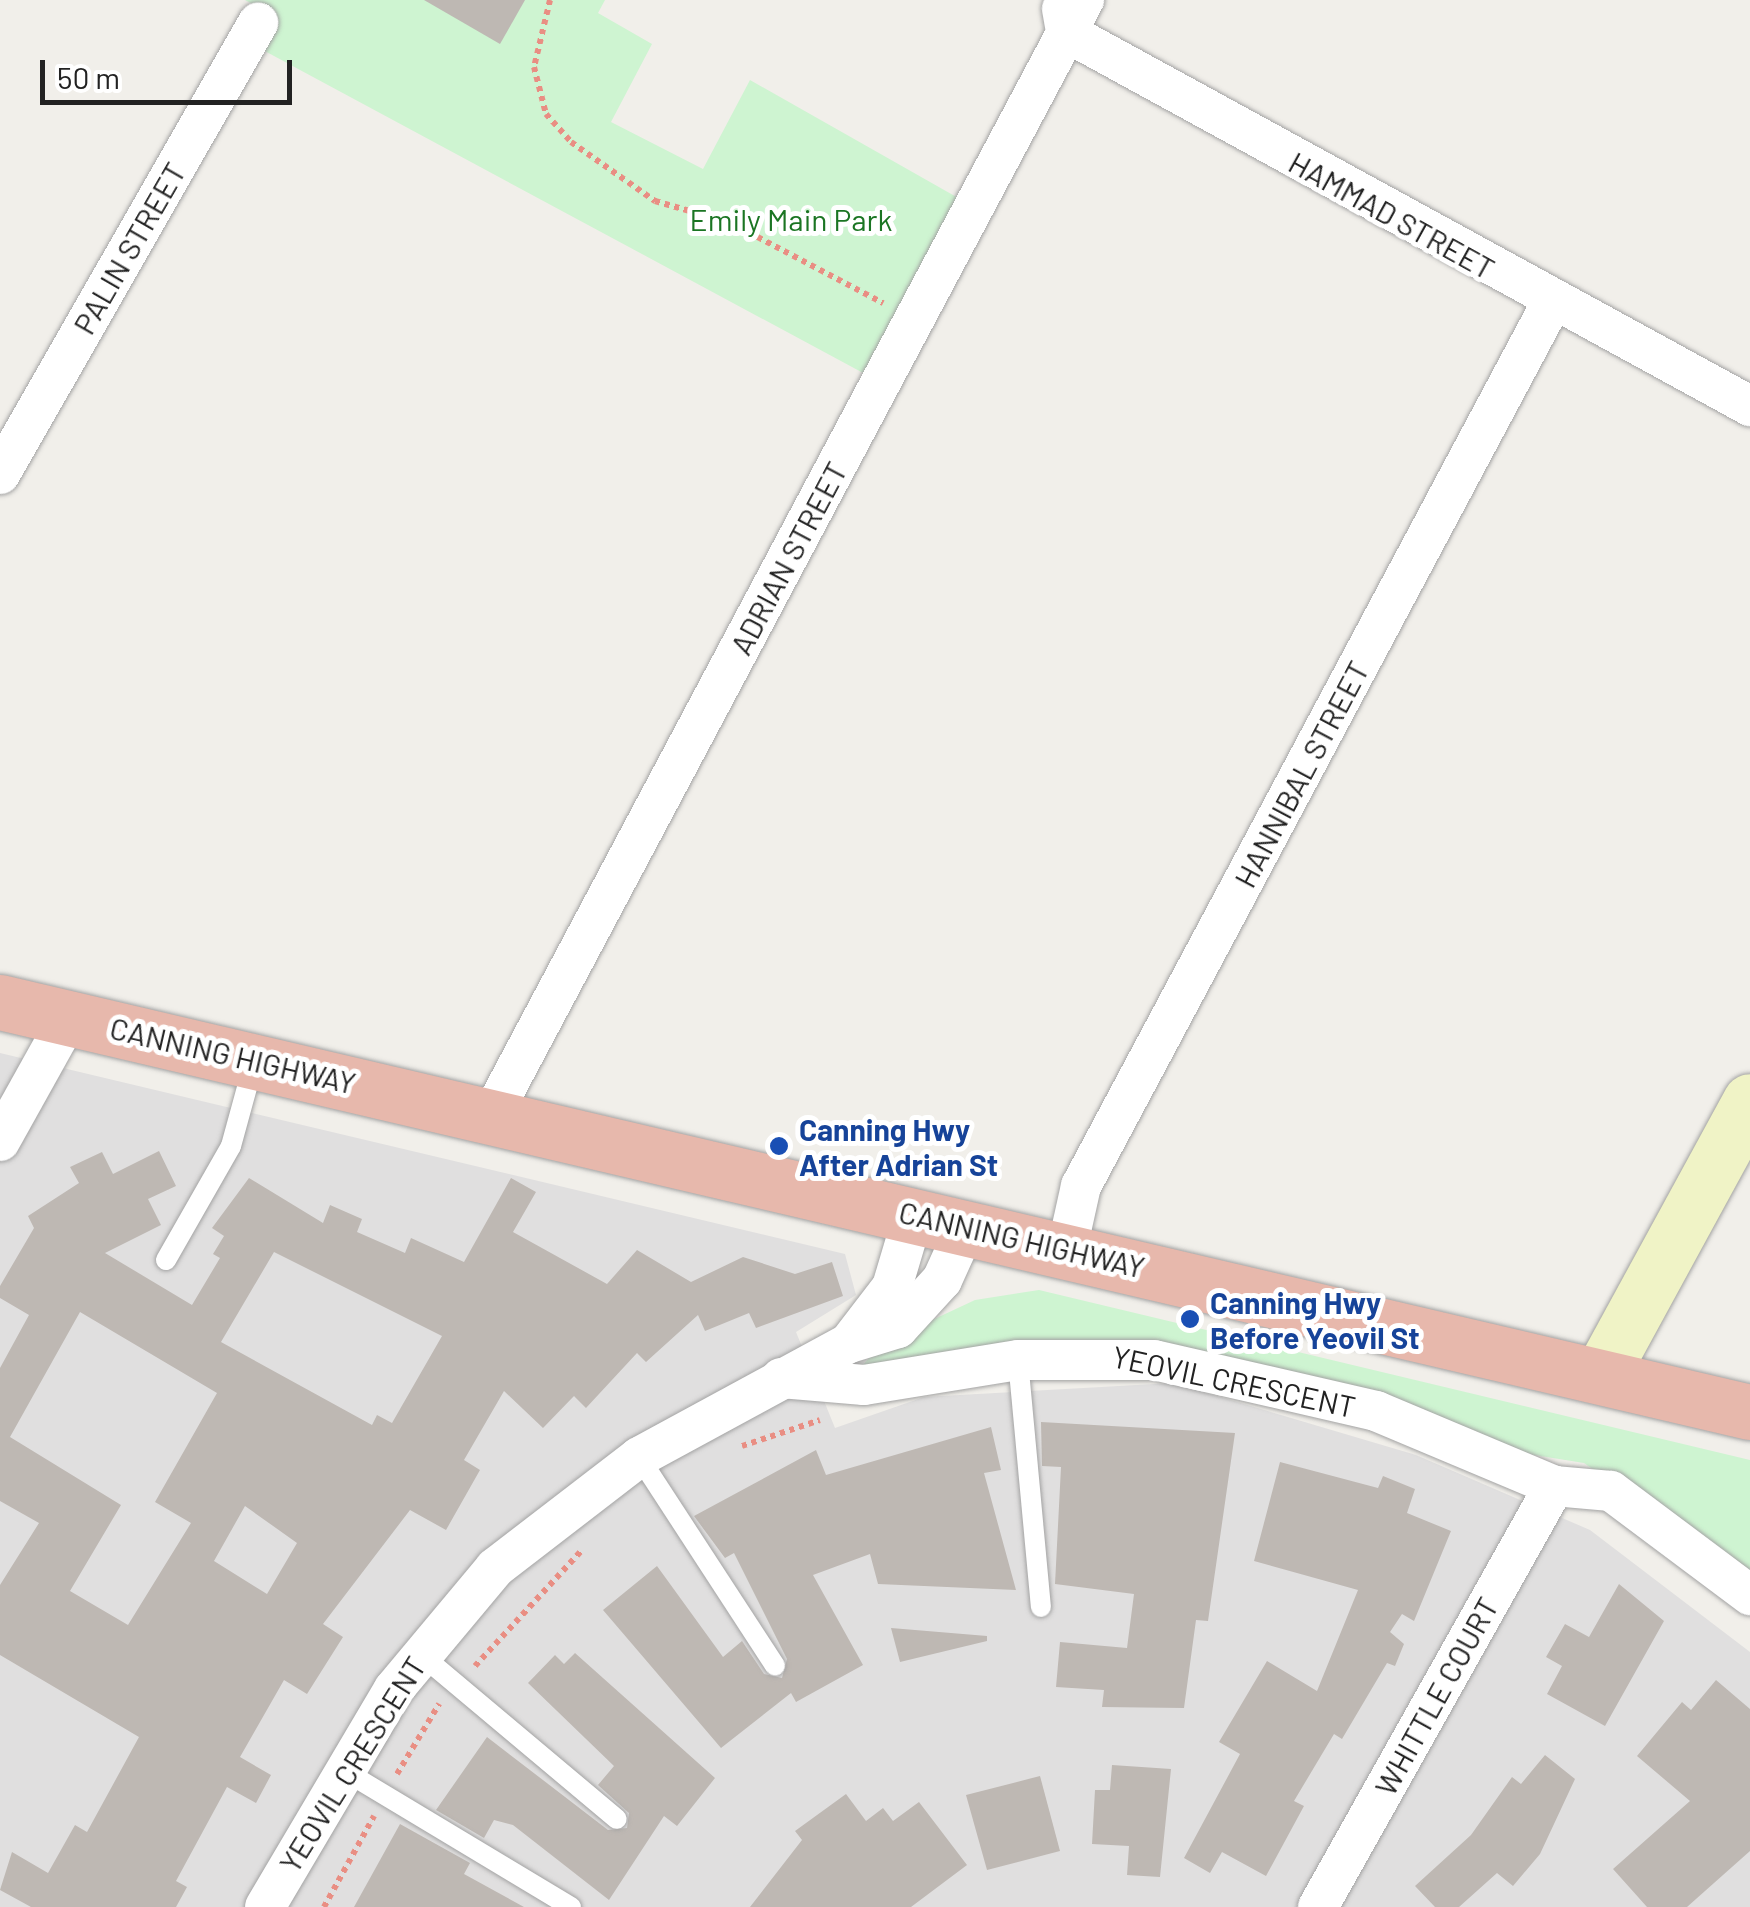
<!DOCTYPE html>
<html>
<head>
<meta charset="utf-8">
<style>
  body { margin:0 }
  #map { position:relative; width:1750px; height:1907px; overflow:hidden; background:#f1efea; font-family:Barlow,sans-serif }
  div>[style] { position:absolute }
  .residential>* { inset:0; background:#e0dfdf }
  .park>* { inset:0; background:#cef4d1 }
  .building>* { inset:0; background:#beb8b3 }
  .path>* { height:6px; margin-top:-3px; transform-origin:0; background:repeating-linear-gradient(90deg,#e98e83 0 5px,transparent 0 10px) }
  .roads { filter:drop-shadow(0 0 2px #a3a3a3) drop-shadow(0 0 2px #a3a3a3) }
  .service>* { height:20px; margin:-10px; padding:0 10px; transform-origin:10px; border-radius:10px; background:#fff }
  .minor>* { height:40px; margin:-20px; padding:0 20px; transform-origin:20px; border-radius:20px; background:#fff }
  .secondary>* { height:55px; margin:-27.5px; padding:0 27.5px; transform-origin:27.5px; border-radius:27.5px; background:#f0f3c6 }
  .trunk>* { height:55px; margin:-27.5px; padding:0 27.5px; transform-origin:27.5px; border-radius:27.5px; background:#e7b8ac }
  .dots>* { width:28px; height:28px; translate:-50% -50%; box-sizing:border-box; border:5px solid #fff; border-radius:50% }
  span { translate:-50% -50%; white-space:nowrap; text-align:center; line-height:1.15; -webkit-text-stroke:10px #fff; paint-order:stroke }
  .street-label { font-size:30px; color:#222 }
  .park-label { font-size:30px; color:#1b7523 }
  .transit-label { font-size:30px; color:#164399; font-weight:700 }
  .left { translate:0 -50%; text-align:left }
  .scale { position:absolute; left:40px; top:60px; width:252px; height:45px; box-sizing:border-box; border:5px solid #222; border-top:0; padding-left:12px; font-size:30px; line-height:35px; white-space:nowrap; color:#222; -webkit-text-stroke:8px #fff; paint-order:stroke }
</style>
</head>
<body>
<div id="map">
  <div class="residential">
    <i style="clip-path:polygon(0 1053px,845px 1254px,856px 1295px,796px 1332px,835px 1428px,924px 1397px,1173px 1383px,1416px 1455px,1590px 1530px,1750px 1652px,1750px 1907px,0 1907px)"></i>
  </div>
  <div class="park">
    <i style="clip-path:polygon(245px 0,605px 0,598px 13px,652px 44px,611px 122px,703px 169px,750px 80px,960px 199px,865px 374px,261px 49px,278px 18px)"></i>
    <i style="clip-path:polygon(1039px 1290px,1750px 1460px,1750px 1578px,1584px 1463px,1528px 1454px,1279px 1372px,862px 1366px,881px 1344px,975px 1300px)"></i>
  </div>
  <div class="building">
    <i style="clip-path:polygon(424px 0,525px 0,500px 44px)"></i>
    <i style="clip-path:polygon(evenodd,159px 1151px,176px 1186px,148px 1199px,161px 1225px,105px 1253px,192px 1305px,220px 1258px,213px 1254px,224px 1236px,212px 1228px,249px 1178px,323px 1223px,330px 1205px,362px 1219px,357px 1232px,405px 1253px,411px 1238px,464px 1262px,511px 1178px,536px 1192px,513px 1232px,607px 1284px,637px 1250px,691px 1282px,743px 1257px,795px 1274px,832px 1262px,843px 1296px,756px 1328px,749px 1313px,705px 1331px,698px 1315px,646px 1362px,637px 1353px,586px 1408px,574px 1396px,543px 1428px,504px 1391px,464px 1460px,480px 1470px,446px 1530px,410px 1510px,323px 1624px,343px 1637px,307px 1694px,284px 1680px,240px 1757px,271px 1775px,256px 1803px,227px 1787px,176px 1881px,187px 1887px,176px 1907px,31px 1907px,0 1890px,12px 1852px,48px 1873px,75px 1825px,87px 1832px,139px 1737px,0 1655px,0 1585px,39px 1523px,0 1501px,0 1368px,29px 1315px,0 1298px,0 1286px,34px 1228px,28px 1216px,79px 1183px,70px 1167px,102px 1152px,113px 1174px,159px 1151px,274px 1252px,442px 1336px,392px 1423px,377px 1415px,372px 1425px,221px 1342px,274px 1252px,159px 1151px,80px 1312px,217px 1393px,155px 1502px,191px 1523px,128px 1625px,70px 1591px,121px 1505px,10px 1437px,80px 1312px,159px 1151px,245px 1506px,297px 1543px,267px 1594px,214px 1561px,245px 1506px)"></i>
    <i style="clip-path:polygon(1041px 1422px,1235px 1433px,1208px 1621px,1196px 1620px,1184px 1708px,1102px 1707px,1104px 1690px,1056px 1687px,1060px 1642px,1127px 1648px,1134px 1594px,1055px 1584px,1061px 1467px,1042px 1466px)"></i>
    <i style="clip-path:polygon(991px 1427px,1001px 1470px,984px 1473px,1016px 1590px,878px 1584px,870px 1554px,813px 1575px,863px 1665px,796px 1702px,791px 1693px,721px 1748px,603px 1610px,657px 1566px,723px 1657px,742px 1641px,764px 1674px,782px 1678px,787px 1659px,734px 1553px,725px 1558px,694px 1516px,816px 1450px,826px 1475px)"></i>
    <i style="clip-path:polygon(1280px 1462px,1378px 1488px,1383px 1476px,1415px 1489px,1407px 1513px,1451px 1531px,1414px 1621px,1402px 1614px,1390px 1632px,1404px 1644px,1395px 1666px,1387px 1663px,1342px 1739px,1334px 1734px,1294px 1801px,1304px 1806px,1266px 1876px,1222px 1852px,1210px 1873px,1184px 1858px,1240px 1754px,1219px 1742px,1267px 1661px,1317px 1691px,1358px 1590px,1254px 1561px)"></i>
    <i style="clip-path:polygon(1619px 1584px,1664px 1621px,1605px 1726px,1547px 1694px,1562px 1666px,1546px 1657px,1565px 1624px,1589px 1637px)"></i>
    <i style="clip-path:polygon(891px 1628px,987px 1636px,987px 1641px,900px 1662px)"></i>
    <i style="clip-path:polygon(575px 1653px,715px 1778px,677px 1826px,664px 1816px,609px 1900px,513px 1825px,494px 1820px,484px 1838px,436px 1810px,487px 1737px,608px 1830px,627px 1828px,629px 1813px,598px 1785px,614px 1766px,528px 1683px,555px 1655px,564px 1664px)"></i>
    <i style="clip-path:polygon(1716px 1680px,1750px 1709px,1750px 1851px,1687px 1907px,1647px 1907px,1613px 1869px,1690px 1801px,1637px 1756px,1682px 1702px,1691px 1710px)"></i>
    <i style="clip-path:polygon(1545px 1755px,1575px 1779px,1540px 1854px,1513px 1886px,1497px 1873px,1459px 1907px,1435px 1907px,1415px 1886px,1471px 1835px,1512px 1777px,1521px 1784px)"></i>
    <i style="clip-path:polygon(1112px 1765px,1171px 1769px,1160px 1877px,1127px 1875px,1129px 1846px,1092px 1844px,1095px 1790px,1110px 1790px)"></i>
    <i style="clip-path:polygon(1040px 1776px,1060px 1851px,987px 1870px,966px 1795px)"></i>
    <i style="clip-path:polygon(846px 1794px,866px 1821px,883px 1808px,893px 1821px,919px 1802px,967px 1865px,911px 1907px,750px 1907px,802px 1840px,795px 1831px)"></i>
    <i style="clip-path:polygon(400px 1824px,470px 1863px,464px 1874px,524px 1907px,354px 1907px)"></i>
  </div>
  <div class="path">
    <i style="left:550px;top:0;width:69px;rotate:103.4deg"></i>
    <i style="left:534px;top:67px;width:49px;rotate:75.7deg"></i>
    <i style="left:546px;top:114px;width:38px;rotate:48deg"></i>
    <i style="left:571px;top:142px;width:103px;rotate:35.1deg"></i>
    <i style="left:655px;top:201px;width:79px;rotate:16.1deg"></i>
    <i style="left:731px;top:223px;width:172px;rotate:27.8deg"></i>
    <i style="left:742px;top:1446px;width:82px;rotate:-18.4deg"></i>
    <i style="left:475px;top:1666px;width:158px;rotate:-47.3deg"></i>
    <i style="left:397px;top:1774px;width:82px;rotate:-59deg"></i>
    <i style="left:324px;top:1907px;width:104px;rotate:-61.2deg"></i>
  </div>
  <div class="roads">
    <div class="service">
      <i style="left:166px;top:1260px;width:131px;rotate:-60.3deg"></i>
      <i style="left:231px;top:1146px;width:87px;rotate:-74.7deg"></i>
      <i style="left:1018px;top:1360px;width:248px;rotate:84.7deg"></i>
      <i style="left:639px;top:1457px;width:249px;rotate:56.9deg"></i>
      <i style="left:419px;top:1653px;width:258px;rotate:40deg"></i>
      <i style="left:343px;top:1770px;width:266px;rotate:31deg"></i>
    </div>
    <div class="minor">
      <i style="left:1062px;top:9px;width:23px;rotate:80deg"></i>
      <i style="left:1066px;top:32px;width:780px;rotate:28.67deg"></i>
      <i style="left:0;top:474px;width:520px;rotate:-60.23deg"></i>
      <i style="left:491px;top:1116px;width:1264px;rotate:-62.02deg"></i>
      <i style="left:0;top:1141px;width:142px;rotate:-60.9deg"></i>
      <i style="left:1067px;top:1249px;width:65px;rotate:-77.5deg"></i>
      <i style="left:1081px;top:1186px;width:999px;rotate:-61.95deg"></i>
      <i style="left:849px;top:1343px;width:71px;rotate:-52.5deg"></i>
      <i style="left:892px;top:1287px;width:77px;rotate:-73.4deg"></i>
      <i style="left:781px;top:1378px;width:83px;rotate:4.8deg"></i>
      <i style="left:864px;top:1385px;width:156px;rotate:-9.2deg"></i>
      <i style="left:1018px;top:1360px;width:136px"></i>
      <i style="left:1154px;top:1360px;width:228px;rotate:12.9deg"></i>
      <i style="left:1376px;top:1411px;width:193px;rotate:22.8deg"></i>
      <i style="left:1554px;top:1486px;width:57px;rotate:5deg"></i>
      <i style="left:1611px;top:1491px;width:174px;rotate:36.8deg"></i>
      <i style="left:265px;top:1907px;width:253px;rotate:-59.4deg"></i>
      <i style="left:394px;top:1689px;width:158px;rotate:-50.1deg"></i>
      <i style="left:495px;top:1568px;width:182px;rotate:-37.6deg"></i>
      <i style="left:639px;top:1457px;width:239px;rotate:-28.5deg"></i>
      <i style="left:849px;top:1343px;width:51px;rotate:-17deg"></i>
      <i style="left:898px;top:1328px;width:65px;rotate:-47.5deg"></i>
      <i style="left:942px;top:1280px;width:60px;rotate:-65.6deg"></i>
      <i style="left:1318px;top:1907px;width:483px;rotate:-60.7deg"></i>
    </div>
    <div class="secondary">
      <i style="left:1600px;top:1376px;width:313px;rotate:-61.4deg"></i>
    </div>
    <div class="trunk">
      <i style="left:0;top:1002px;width:1797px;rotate:13.19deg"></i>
    </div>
  </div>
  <div class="dots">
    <i style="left:779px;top:1146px;background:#1a4fb4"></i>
    <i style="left:1190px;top:1319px;background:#1a4fb4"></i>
  </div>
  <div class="street-label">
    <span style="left:1392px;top:215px;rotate:29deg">HAMMAD STREET</span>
    <span style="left:129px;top:248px;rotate:-60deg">PALIN STREET</span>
    <span style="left:788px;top:558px;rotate:-62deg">ADRIAN STREET</span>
    <span style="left:1301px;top:774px;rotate:-62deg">HANNIBAL STREET</span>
    <span style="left:233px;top:1055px;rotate:13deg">CANNING HIGHWAY</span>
    <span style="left:1022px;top:1239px;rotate:13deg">CANNING HIGHWAY</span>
    <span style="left:1234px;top:1381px;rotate:12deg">YEOVIL CRESCENT</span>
    <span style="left:1436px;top:1696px;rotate:-61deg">WHITTLE COURT</span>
    <span style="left:352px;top:1764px;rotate:-58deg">YEOVIL CRESCENT</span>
  </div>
  <div class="park-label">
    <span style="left:791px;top:219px">Emily Main Park</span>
  </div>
  <div class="transit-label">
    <span class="left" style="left:799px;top:1146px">Canning Hwy<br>After Adrian St</span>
    <span class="left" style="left:1210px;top:1319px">Canning Hwy<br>Before Yeovil St</span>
  </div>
  <div class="scale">50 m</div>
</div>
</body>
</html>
